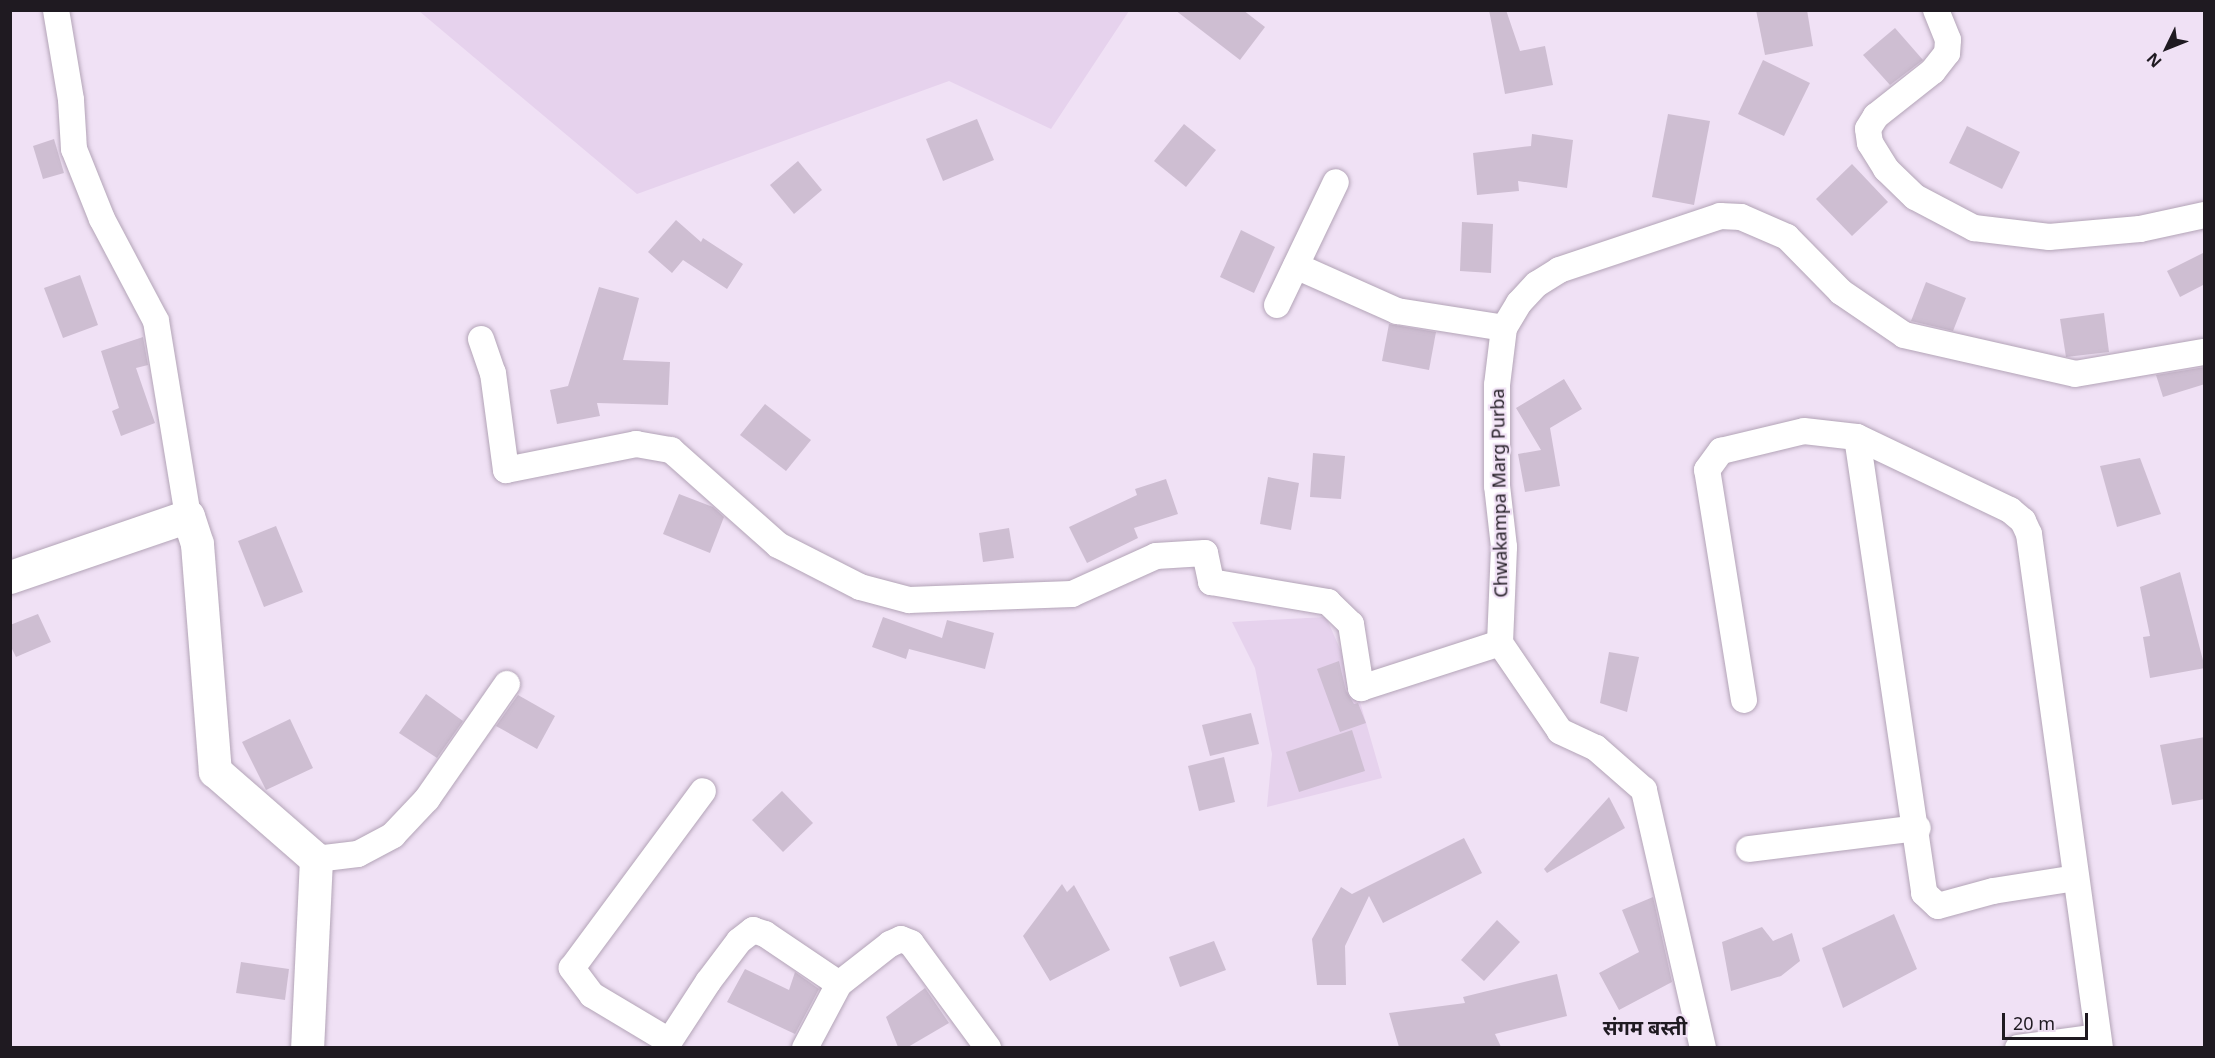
<!DOCTYPE html>
<html>
<head>
<meta charset="utf-8">
<style>
  body { margin:0 }
  #map { position:relative; width:2215px; height:1058px; overflow:hidden; background:#f0e1f5; font-family:"Noto Sans","Noto Sans Devanagari",sans-serif }
  div>[style] { position:absolute }
  .built>* { inset:0; background:#e6d2ed }
  .building>* { inset:0; background:#cebed2 }
  .roads { filter:drop-shadow(0 0 2px #b3a4b7) drop-shadow(0 0 2px #b3a4b7) }
  .street>* { height:26px; margin:-13px; padding:0 13px; transform-origin:13px; border-radius:13px; background:#fff }
  .secondary>* { height:33px; margin:-16.5px; padding:0 16.5px; transform-origin:16.5px; border-radius:16.5px; background:#fff }
  span { translate:-50% -50%; white-space:nowrap; text-align:center; line-height:1.15; -webkit-text-stroke:4.5px #f0e1f5; paint-order:stroke }
  .street-label { font-size:18px; color:#1f1a21 }
  .neighbourhood-label { font-size:20px; color:#1f1a21; font-weight:700 }
  .frame { position:absolute; inset:0; border:12px solid #1f1a21; pointer-events:none }
  .north { position:absolute; left:2137px; top:18px; width:60px; height:60px; -webkit-text-stroke:4px #f0e1f5; paint-order:stroke; rotate:227deg; font-size:16px; font-weight:700; line-height:24px; text-align:center; color:#1f1a21 }
  .north::after { content:''; display:block; margin:auto; width:21px; height:27px; background:#1f1a21; clip-path:polygon(50% 0,100% 100%,50% 72%,0 100%) }
  .scale { position:absolute; left:2002px; top:1013px; width:86px; height:27px; box-sizing:border-box; border:3px solid #1f1a21; border-top:0; padding-left:8px; font-size:18px; line-height:21px; white-space:nowrap; color:#1f1a21; -webkit-text-stroke:4px #f0e1f5; paint-order:stroke }
</style>
</head>
<body>
<div id="map">
  <div class="built">
    <i style="clip-path:polygon(419px 11px,1129px 11px,1051px 129px,949px 81px,637px 194px)"></i>
    <i style="clip-path:polygon(1326px 617px,1354px 681px,1382px 778px,1267px 807px,1272px 754px,1255px 668px,1232px 622px)"></i>
  </div>
  <div class="building">
    <i style="clip-path:polygon(1175px 10px,1243px 10px,1265px 27px,1240px 60px)"></i>
    <i style="clip-path:polygon(1489px 10px,1506px 10px,1520px 51px,1545px 46px,1553px 85px,1505px 94px)"></i>
    <i style="clip-path:polygon(1756px 10px,1807px 10px,1813px 46px,1765px 55px)"></i>
    <i style="clip-path:polygon(1895px 28px,1923px 60px,1890px 85px,1863px 55px)"></i>
    <i style="clip-path:polygon(1763px 60px,1810px 83px,1784px 136px,1738px 114px)"></i>
    <i style="clip-path:polygon(1668px 114px,1710px 121px,1694px 205px,1652px 197px)"></i>
    <i style="clip-path:polygon(977px 119px,994px 160px,943px 181px,926px 139px)"></i>
    <i style="clip-path:polygon(1184px 124px,1216px 150px,1186px 187px,1154px 161px)"></i>
    <i style="clip-path:polygon(1967px 126px,2020px 152px,2002px 189px,1949px 163px)"></i>
    <i style="clip-path:polygon(1532px 134px,1573px 140px,1567px 188px,1518px 181px,1519px 191px,1477px 195px,1473px 153px,1531px 146px)"></i>
    <i style="clip-path:polygon(54px 139px,64px 173px,43px 179px,33px 146px)"></i>
    <i style="clip-path:polygon(798px 161px,822px 190px,794px 214px,770px 185px)"></i>
    <i style="clip-path:polygon(1852px 164px,1888px 202px,1852px 236px,1816px 199px)"></i>
    <i style="clip-path:polygon(676px 220px,701px 242px,703px 238px,743px 264px,727px 289px,683px 260px,672px 273px,648px 252px)"></i>
    <i style="clip-path:polygon(1462px 222px,1493px 224px,1491px 273px,1460px 271px)"></i>
    <i style="clip-path:polygon(1241px 230px,1275px 247px,1254px 293px,1220px 277px)"></i>
    <i style="clip-path:polygon(2205px 252px,2205px 284px,2180px 297px,2167px 271px)"></i>
    <i style="clip-path:polygon(80px 275px,98px 325px,63px 338px,44px 288px)"></i>
    <i style="clip-path:polygon(1926px 282px,1966px 298px,1953px 331px,1911px 321px)"></i>
    <i style="clip-path:polygon(599px 287px,639px 298px,623px 360px,670px 362px,668px 405px,597px 403px,600px 416px,557px 424px,550px 390px,568px 386px)"></i>
    <i style="clip-path:polygon(2104px 313px,2109px 352px,2066px 357px,2060px 319px)"></i>
    <i style="clip-path:polygon(1389px 324px,1436px 332px,1429px 370px,1382px 361px)"></i>
    <i style="clip-path:polygon(143px 337px,148px 365px,136px 368px,155px 423px,121px 436px,112px 411px,119px 408px,101px 351px)"></i>
    <i style="clip-path:polygon(2205px 367px,2205px 384px,2163px 397px,2156px 375px)"></i>
    <i style="clip-path:polygon(1564px 379px,1582px 409px,1550px 428px,1560px 486px,1525px 492px,1518px 454px,1541px 450px,1516px 408px)"></i>
    <i style="clip-path:polygon(765px 404px,811px 440px,786px 471px,740px 435px)"></i>
    <i style="clip-path:polygon(1313px 453px,1345px 456px,1341px 499px,1310px 497px)"></i>
    <i style="clip-path:polygon(2140px 458px,2161px 514px,2117px 527px,2100px 466px)"></i>
    <i style="clip-path:polygon(1268px 477px,1299px 483px,1291px 530px,1260px 524px)"></i>
    <i style="clip-path:polygon(1166px 479px,1178px 514px,1134px 528px,1138px 538px,1087px 563px,1069px 527px,1137px 495px,1135px 489px)"></i>
    <i style="clip-path:polygon(679px 494px,713px 507px,724px 517px,710px 553px,663px 534px)"></i>
    <i style="clip-path:polygon(276px 526px,303px 592px,264px 607px,238px 541px)"></i>
    <i style="clip-path:polygon(1009px 528px,1014px 558px,983px 562px,979px 533px)"></i>
    <i style="clip-path:polygon(2180px 572px,2205px 668px,2150px 678px,2143px 637px,2150px 636px,2140px 587px)"></i>
    <i style="clip-path:polygon(38px 614px,51px 642px,16px 657px,10px 645px,10px 625px)"></i>
    <i style="clip-path:polygon(883px 617px,942px 638px,947px 620px,994px 633px,985px 669px,909px 649px,906px 659px,872px 647px)"></i>
    <i style="clip-path:polygon(1609px 652px,1639px 657px,1627px 712px,1600px 703px)"></i>
    <i style="clip-path:polygon(1339px 661px,1346px 691px,1354px 704px,1358px 703px,1366px 723px,1340px 732px,1317px 669px)"></i>
    <i style="clip-path:polygon(426px 694px,463px 721px,437px 758px,399px 733px)"></i>
    <i style="clip-path:polygon(518px 695px,555px 716px,537px 749px,496px 726px)"></i>
    <i style="clip-path:polygon(1251px 713px,1259px 744px,1210px 756px,1202px 725px)"></i>
    <i style="clip-path:polygon(290px 719px,313px 768px,266px 790px,242px 742px)"></i>
    <i style="clip-path:polygon(1352px 730px,1365px 771px,1299px 792px,1286px 752px)"></i>
    <i style="clip-path:polygon(2205px 737px,2205px 799px,2172px 805px,2160px 745px)"></i>
    <i style="clip-path:polygon(1224px 757px,1235px 802px,1199px 811px,1188px 766px)"></i>
    <i style="clip-path:polygon(782px 791px,813px 823px,783px 852px,752px 820px)"></i>
    <i style="clip-path:polygon(1609px 797px,1625px 828px,1547px 873px,1544px 869px)"></i>
    <i style="clip-path:polygon(1464px 838px,1482px 873px,1383px 923px,1369px 896px,1345px 946px,1346px 985px,1317px 985px,1312px 939px,1341px 887px,1352px 894px)"></i>
    <i style="clip-path:polygon(1062px 884px,1067px 892px,1074px 885px,1110px 950px,1050px 981px,1023px 936px)"></i>
    <i style="clip-path:polygon(1653px 897px,1672px 982px,1619px 1010px,1599px 973px,1639px 952px,1622px 910px)"></i>
    <i style="clip-path:polygon(1894px 914px,1917px 969px,1843px 1008px,1822px 948px)"></i>
    <i style="clip-path:polygon(1497px 920px,1520px 942px,1484px 981px,1461px 960px)"></i>
    <i style="clip-path:polygon(1762px 927px,1773px 941px,1792px 933px,1800px 961px,1781px 976px,1731px 991px,1722px 942px)"></i>
    <i style="clip-path:polygon(1214px 941px,1226px 970px,1180px 987px,1169px 957px)"></i>
    <i style="clip-path:polygon(241px 962px,289px 969px,285px 1000px,236px 993px)"></i>
    <i style="clip-path:polygon(745px 969px,789px 990px,795px 972px,819px 989px,795px 1034px,727px 1002px)"></i>
    <i style="clip-path:polygon(1557px 974px,1567px 1016px,1495px 1034px,1501px 1047px,1399px 1047px,1389px 1013px,1465px 1003px,1463px 997px)"></i>
    <i style="clip-path:polygon(925px 988px,949px 1023px,908px 1047px,898px 1047px,886px 1017px)"></i>
  </div>
  <div class="roads">
    <div class="street">
      <i style="left:56px;top:10px;width:91px;rotate:80.5deg"></i>
      <i style="left:71px;top:100px;width:49px;rotate:86.5deg"></i>
      <i style="left:74px;top:149px;width:75px;rotate:68.2deg"></i>
      <i style="left:102px;top:219px;width:115px;rotate:62.1deg"></i>
      <i style="left:156px;top:321px;width:198px;rotate:80.7deg"></i>
      <i style="left:1936px;top:10px;width:32px;rotate:68deg"></i>
      <i style="left:1948px;top:40px;width:13px;rotate:94deg"></i>
      <i style="left:1947px;top:53px;width:23px;rotate:128deg"></i>
      <i style="left:1933px;top:71px;width:73px;rotate:141.7deg"></i>
      <i style="left:1876px;top:116px;width:15px;rotate:122deg"></i>
      <i style="left:1868px;top:129px;width:14px;rotate:82deg"></i>
      <i style="left:1870px;top:143px;width:31px;rotate:58deg"></i>
      <i style="left:1886px;top:169px;width:40px;rotate:44deg"></i>
      <i style="left:1915px;top:197px;width:67px;rotate:27.7deg"></i>
      <i style="left:1974px;top:228px;width:76px;rotate:6.8deg"></i>
      <i style="left:2049px;top:237px;width:91px;rotate:-5deg"></i>
      <i style="left:2140px;top:229px;width:66px;rotate:-12.3deg"></i>
      <i style="left:1296px;top:266px;width:111px;rotate:24deg"></i>
      <i style="left:1397px;top:311px;width:108px;rotate:9deg"></i>
      <i style="left:1277px;top:305px;width:136px;rotate:-64.4deg"></i>
      <i style="left:481px;top:339px;width:36px;rotate:71deg"></i>
      <i style="left:493px;top:373px;width:98px;rotate:82.4deg"></i>
      <i style="left:506px;top:470px;width:133px;rotate:-11.3deg"></i>
      <i style="left:636px;top:444px;width:36px;rotate:10deg"></i>
      <i style="left:671px;top:450px;width:143px;rotate:41.6deg"></i>
      <i style="left:778px;top:545px;width:92px;rotate:27.1deg"></i>
      <i style="left:860px;top:587px;width:51px;rotate:14.9deg"></i>
      <i style="left:909px;top:600px;width:163px;rotate:-2.1deg"></i>
      <i style="left:1072px;top:594px;width:92px;rotate:-24.3deg"></i>
      <i style="left:1156px;top:556px;width:49px;rotate:-3.5deg"></i>
      <i style="left:1205px;top:553px;width:30px;rotate:78deg"></i>
      <i style="left:1211px;top:582px;width:119px;rotate:9.7deg"></i>
      <i style="left:1328px;top:602px;width:32px;rotate:44deg"></i>
      <i style="left:1351px;top:624px;width:65px;rotate:81.1deg"></i>
      <i style="left:1361px;top:688px;width:146px;rotate:-17.9deg"></i>
      <i style="left:1857px;top:437px;width:461px;rotate:81.6deg"></i>
      <i style="left:1924px;top:893px;width:19px;rotate:43deg"></i>
      <i style="left:1938px;top:906px;width:57px;rotate:-15.3deg"></i>
      <i style="left:1993px;top:891px;width:84px;rotate:-8.9deg"></i>
      <i style="left:1744px;top:700px;width:233px;rotate:-99.1deg"></i>
      <i style="left:1707px;top:470px;width:24px;rotate:-54deg"></i>
      <i style="left:1721px;top:451px;width:85px;rotate:-13.5deg"></i>
      <i style="left:1804px;top:431px;width:53px;rotate:6.5deg"></i>
      <i style="left:1857px;top:437px;width:170px;rotate:25.5deg"></i>
      <i style="left:2010px;top:510px;width:17px;rotate:40deg"></i>
      <i style="left:2023px;top:521px;width:14px;rotate:65deg"></i>
      <i style="left:2029px;top:534px;width:519px;rotate:82.14deg"></i>
      <i style="left:1749px;top:849px;width:170px;rotate:-7.1deg"></i>
      <i style="left:316px;top:859px;width:42px;rotate:-6.8deg"></i>
      <i style="left:358px;top:854px;width:40px;rotate:-28deg"></i>
      <i style="left:393px;top:835px;width:50px;rotate:-46.6deg"></i>
      <i style="left:427px;top:799px;width:140px;rotate:-55.2deg"></i>
      <i style="left:669px;top:1041px;width:90px;rotate:-149.1deg"></i>
      <i style="left:592px;top:995px;width:34px;rotate:-127deg"></i>
      <i style="left:572px;top:968px;width:220px;rotate:-53.5deg"></i>
      <i style="left:665px;top:1048px;width:79px;rotate:-56.9deg"></i>
      <i style="left:708px;top:982px;width:51px;rotate:-52.9deg"></i>
      <i style="left:739px;top:941px;width:18px;rotate:-38deg"></i>
      <i style="left:753px;top:930px;width:13px;rotate:18deg"></i>
      <i style="left:765px;top:934px;width:89px;rotate:34deg"></i>
      <i style="left:839px;top:984px;width:65px;rotate:-38.1deg"></i>
      <i style="left:890px;top:944px;width:12px;rotate:-24deg"></i>
      <i style="left:901px;top:939px;width:11px;rotate:22deg"></i>
      <i style="left:911px;top:943px;width:130px;rotate:53.7deg"></i>
      <i style="left:805px;top:1048px;width:72px;rotate:-62deg"></i>
      <i style="left:1703px;top:1048px;width:265px;rotate:-102.9deg"></i>
      <i style="left:1644px;top:790px;width:64px;rotate:-138.8deg"></i>
      <i style="left:1596px;top:748px;width:40px;rotate:-155deg"></i>
      <i style="left:1560px;top:731px;width:107px;rotate:-124.3deg"></i>
      <i style="left:1500px;top:643px;width:96px;rotate:-87.6deg"></i>
      <i style="left:1504px;top:547px;width:61px;rotate:-96.5deg"></i>
      <i style="left:1497px;top:486px;width:101px;rotate:-90deg"></i>
      <i style="left:1497px;top:385px;width:57px;rotate:-83deg"></i>
      <i style="left:1504px;top:328px;width:29px;rotate:-59deg"></i>
      <i style="left:1519px;top:303px;width:26px;rotate:-47deg"></i>
      <i style="left:1537px;top:284px;width:26px;rotate:-32deg"></i>
      <i style="left:1559px;top:270px;width:170px;rotate:-18.5deg"></i>
      <i style="left:1720px;top:216px;width:21px;rotate:3deg"></i>
      <i style="left:1741px;top:217px;width:50px;rotate:23.5deg"></i>
      <i style="left:1787px;top:237px;width:77px;rotate:45.5deg"></i>
      <i style="left:1841px;top:292px;width:76px;rotate:34.3deg"></i>
      <i style="left:1904px;top:335px;width:175px;rotate:12.8deg"></i>
      <i style="left:2075px;top:374px;width:131px;rotate:-9.7deg"></i>
      <i style="left:2018px;top:1048px;width:80px;rotate:-7.9deg"></i>
    </div>
    <div class="secondary">
      <i style="left:10px;top:577px;width:188px;rotate:-18.9deg"></i>
      <i style="left:188px;top:516px;width:29px;rotate:72deg"></i>
      <i style="left:197px;top:544px;width:228px;rotate:85.5deg"></i>
      <i style="left:215px;top:771px;width:134px;rotate:41.1deg"></i>
      <i style="left:316px;top:859px;width:189px;rotate:92.7deg"></i>
    </div>
  </div>
  <div class="street-label">
    <span style="left:1499px;top:493px;rotate:-91deg">Chwakampa Marg Purba</span>
  </div>
  <div class="neighbourhood-label">
    <span style="left:1645px;top:1027px">संगम बस्ती</span>
  </div>
  <div class="frame"></div>
  <div class="north">N</div>
  <div class="scale">20 m</div>
</div>
</body>
</html>
